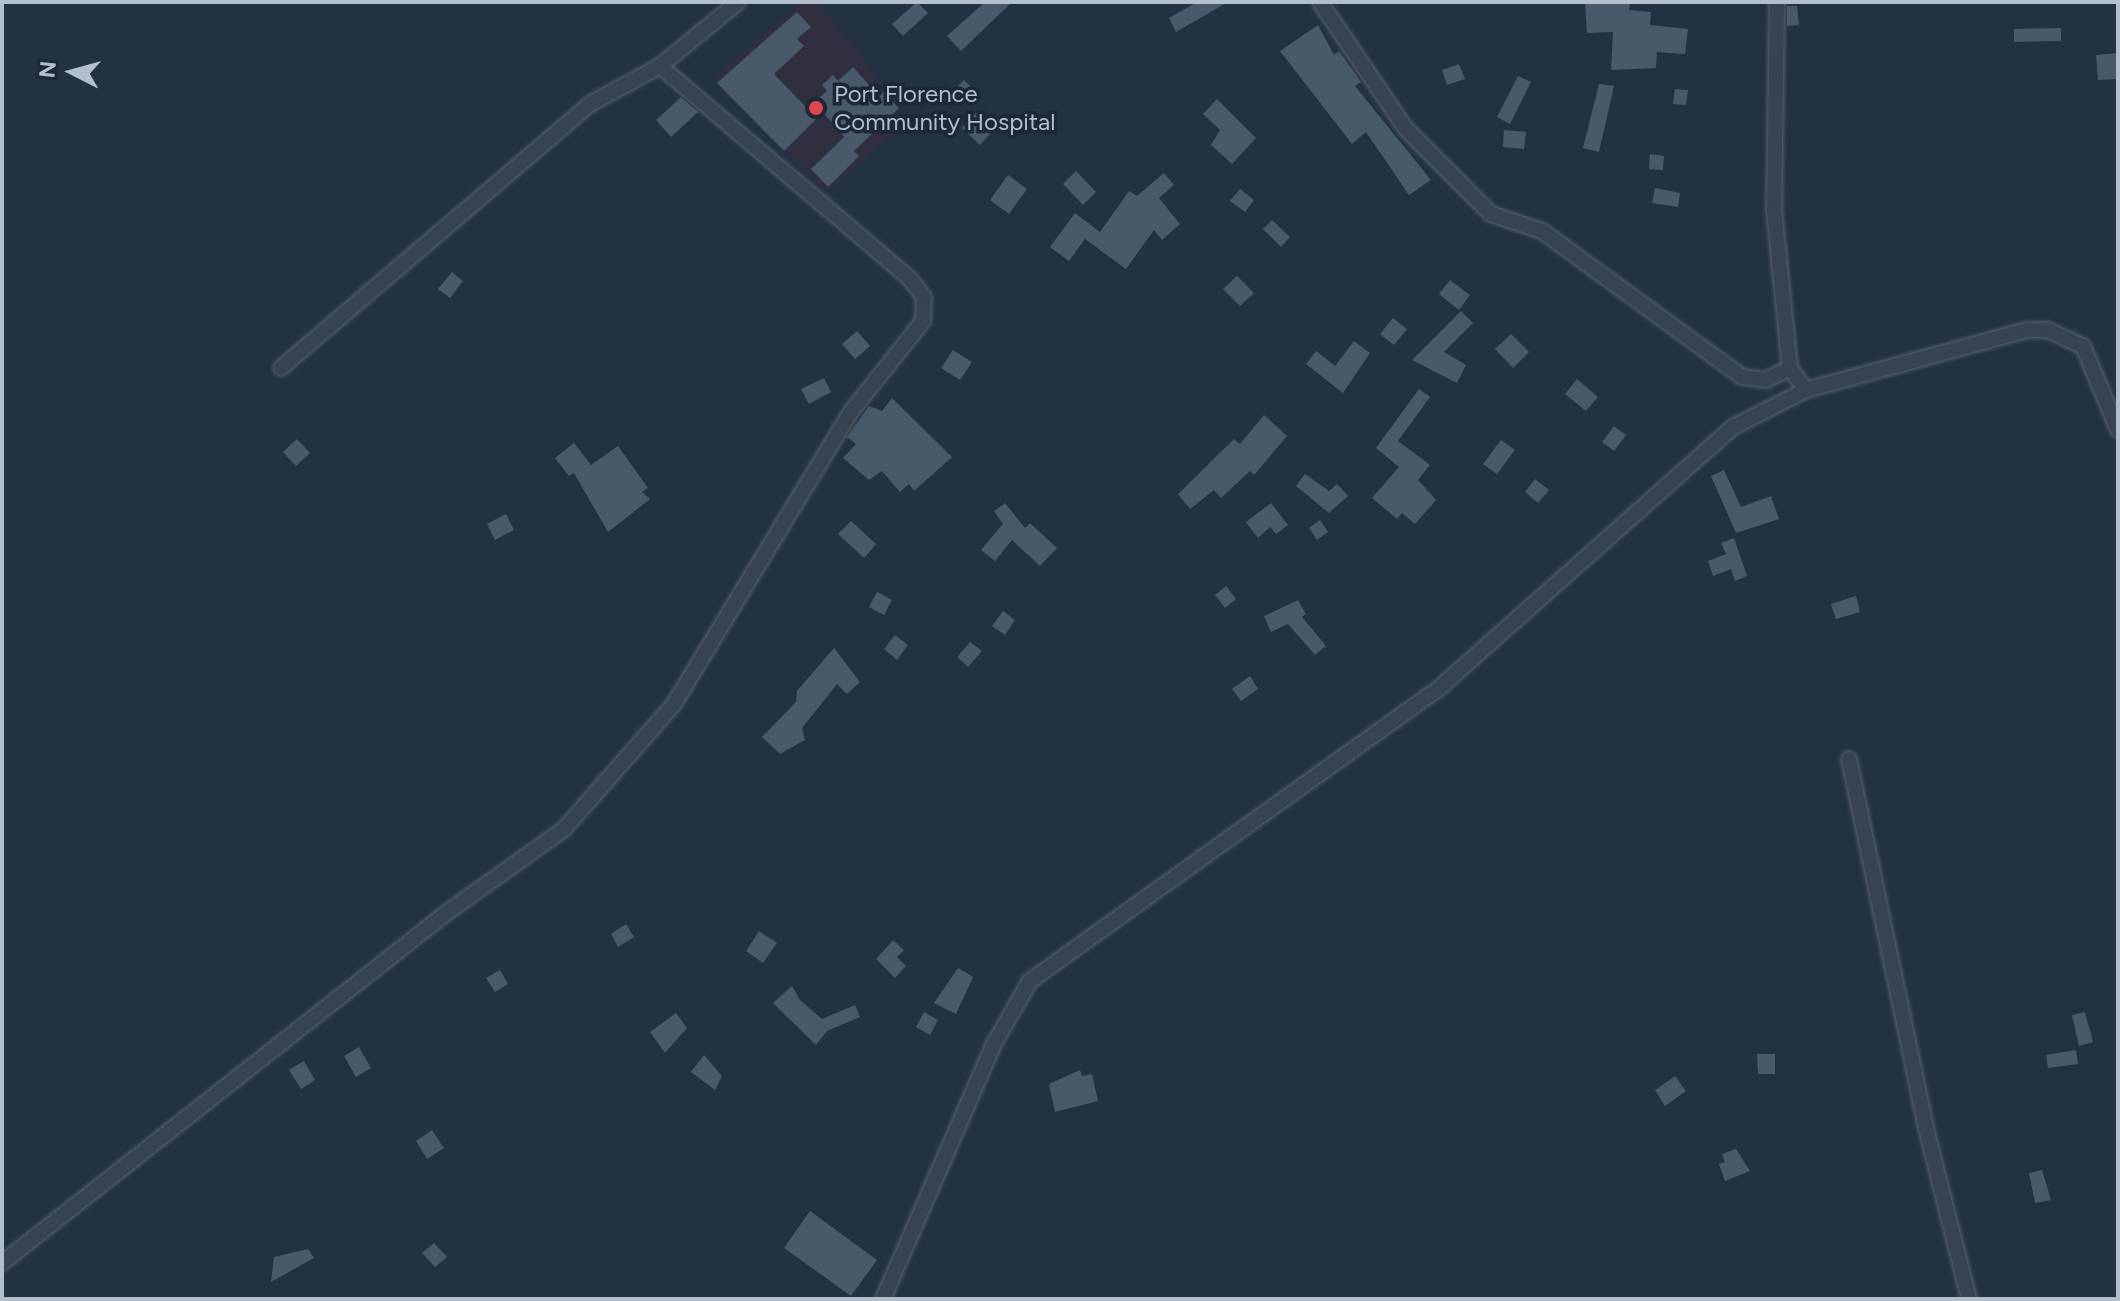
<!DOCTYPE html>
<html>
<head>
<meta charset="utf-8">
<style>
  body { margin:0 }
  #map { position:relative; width:2120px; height:1301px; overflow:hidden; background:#233240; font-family:Figtree,sans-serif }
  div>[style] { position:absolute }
  .medical>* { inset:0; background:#302f40 }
  .building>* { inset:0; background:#485969 }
  .roads { filter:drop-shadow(0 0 2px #55616e) drop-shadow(0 0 2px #55616e) }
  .minor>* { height:14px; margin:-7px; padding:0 7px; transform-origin:7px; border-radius:7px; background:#374350 }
  .dots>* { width:22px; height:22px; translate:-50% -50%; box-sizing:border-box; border:4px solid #1c2835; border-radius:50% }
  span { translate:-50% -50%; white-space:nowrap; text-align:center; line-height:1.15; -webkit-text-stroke:7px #1c2835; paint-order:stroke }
  .poi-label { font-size:24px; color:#b3becb }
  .left { translate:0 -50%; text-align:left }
  .frame { position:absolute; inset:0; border:4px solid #b3becb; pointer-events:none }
  .north { position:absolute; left:32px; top:32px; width:80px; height:80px; -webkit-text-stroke:6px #1c2835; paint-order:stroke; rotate:276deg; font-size:22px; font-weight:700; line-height:32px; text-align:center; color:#b3becb }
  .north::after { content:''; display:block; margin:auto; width:28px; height:36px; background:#b3becb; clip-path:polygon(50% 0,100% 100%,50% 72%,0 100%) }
</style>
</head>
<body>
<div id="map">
  <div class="medical">
    <i style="clip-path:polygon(803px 2px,817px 2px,868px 63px,900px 127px,827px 191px,721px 90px,715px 76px)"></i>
  </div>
  <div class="building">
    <i style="clip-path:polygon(917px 2px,928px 13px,903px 36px,892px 24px)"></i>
    <i style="clip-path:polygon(985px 2px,1012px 2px,961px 51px,947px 36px)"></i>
    <i style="clip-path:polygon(1197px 2px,1228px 2px,1176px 32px,1169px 18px)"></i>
    <i style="clip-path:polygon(1585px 2px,1630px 4px,1629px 10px,1651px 12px,1650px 25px,1688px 29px,1685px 54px,1657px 52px,1656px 68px,1611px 70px,1613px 32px,1587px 33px)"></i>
    <i style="clip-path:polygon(1787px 6px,1797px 6px,1799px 25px,1787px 26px)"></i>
    <i style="clip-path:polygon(797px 12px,811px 27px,797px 39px,804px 46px,774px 74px,807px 108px,827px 91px,822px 85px,833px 75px,838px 81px,853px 67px,879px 96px,883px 92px,899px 108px,854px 151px,859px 156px,828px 187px,811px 169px,844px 137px,823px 112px,784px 151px,717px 83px)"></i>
    <i style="clip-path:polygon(1318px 25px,1334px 55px,1339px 51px,1361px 82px,1355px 86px,1431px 180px,1409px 195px,1366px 132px,1352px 144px,1280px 51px)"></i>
    <i style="clip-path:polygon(2061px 28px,2061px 41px,2014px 42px,2014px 29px)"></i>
    <i style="clip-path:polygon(2118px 53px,2118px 79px,2098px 80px,2096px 55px)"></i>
    <i style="clip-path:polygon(1459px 64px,1465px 79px,1447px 85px,1442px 70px)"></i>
    <i style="clip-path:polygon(1518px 76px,1531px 82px,1510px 124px,1497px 117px)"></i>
    <i style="clip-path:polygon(964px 80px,975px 91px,964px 103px,953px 91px)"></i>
    <i style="clip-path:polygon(1599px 84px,1614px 86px,1599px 152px,1583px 148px)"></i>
    <i style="clip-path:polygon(1675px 89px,1688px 90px,1686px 105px,1673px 104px)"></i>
    <i style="clip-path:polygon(681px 97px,698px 112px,671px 137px,656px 120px)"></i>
    <i style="clip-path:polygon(1217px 99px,1256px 138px,1232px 164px,1211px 145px,1220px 130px,1203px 114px)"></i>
    <i style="clip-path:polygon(976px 113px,994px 130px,980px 145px,962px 128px)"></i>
    <i style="clip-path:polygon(1504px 130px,1526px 132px,1524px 149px,1503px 147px)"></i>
    <i style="clip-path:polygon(1650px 154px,1664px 156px,1663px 170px,1649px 169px)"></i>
    <i style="clip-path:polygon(1076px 171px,1096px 192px,1083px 205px,1063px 184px)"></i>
    <i style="clip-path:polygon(1164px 173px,1174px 185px,1159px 198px,1180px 224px,1162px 240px,1154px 230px,1126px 269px,1085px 239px,1069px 261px,1050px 247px,1075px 213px,1100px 232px,1129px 191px,1137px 196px)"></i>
    <i style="clip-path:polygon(1008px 175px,1027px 189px,1009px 214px,990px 200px)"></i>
    <i style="clip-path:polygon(1655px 188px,1680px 193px,1678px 207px,1652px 203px)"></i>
    <i style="clip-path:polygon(1240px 189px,1254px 200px,1245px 212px,1230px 201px)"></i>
    <i style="clip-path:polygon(1272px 220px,1290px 237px,1281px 247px,1263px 229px)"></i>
    <i style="clip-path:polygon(452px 272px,463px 281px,450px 298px,438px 289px)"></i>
    <i style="clip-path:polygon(1237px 276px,1254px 293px,1240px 306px,1223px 289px)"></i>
    <i style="clip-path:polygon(1450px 280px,1470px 295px,1459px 310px,1439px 294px)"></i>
    <i style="clip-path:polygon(1461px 311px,1473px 323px,1444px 352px,1466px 365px,1457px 383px,1412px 360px)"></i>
    <i style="clip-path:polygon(1393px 318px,1407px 329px,1394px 345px,1380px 334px)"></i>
    <i style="clip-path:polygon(857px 331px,870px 346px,855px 359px,842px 344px)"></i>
    <i style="clip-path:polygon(1511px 334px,1529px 352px,1513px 368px,1495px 349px)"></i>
    <i style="clip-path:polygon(1354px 341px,1370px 353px,1343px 393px,1306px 364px,1316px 351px,1335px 366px)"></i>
    <i style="clip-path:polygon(953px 350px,972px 362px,960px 380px,941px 368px)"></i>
    <i style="clip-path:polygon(824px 378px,831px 392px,809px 404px,801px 389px)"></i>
    <i style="clip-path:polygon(1577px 379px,1598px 397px,1586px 411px,1565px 394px)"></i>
    <i style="clip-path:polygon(1419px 389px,1430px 397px,1398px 441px,1430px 465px,1418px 480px,1436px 500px,1415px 524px,1402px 513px,1397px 519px,1372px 498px,1399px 467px,1376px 448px)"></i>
    <i style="clip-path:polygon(892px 398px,952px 457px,914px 491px,909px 484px,900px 492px,882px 471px,869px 480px,843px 458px,856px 444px,847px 437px,869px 406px,882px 411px)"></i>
    <i style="clip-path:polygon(1264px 415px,1287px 436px,1254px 475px,1250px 471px,1221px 498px,1214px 490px,1190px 509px,1178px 494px,1234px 439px,1240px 444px)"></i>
    <i style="clip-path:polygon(1614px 426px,1626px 435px,1614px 451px,1602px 442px)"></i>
    <i style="clip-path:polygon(297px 439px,310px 453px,296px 466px,283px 452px)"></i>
    <i style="clip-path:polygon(1501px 440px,1515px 450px,1497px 474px,1483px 464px)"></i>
    <i style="clip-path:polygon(574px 443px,591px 465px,618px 446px,648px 488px,642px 492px,650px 499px,608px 532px,574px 473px,569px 476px,555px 458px)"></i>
    <i style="clip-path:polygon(1724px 470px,1741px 507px,1771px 496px,1779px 519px,1736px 533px,1711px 476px)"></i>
    <i style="clip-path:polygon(1305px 474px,1329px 491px,1337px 484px,1348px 496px,1329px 513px,1296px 486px)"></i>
    <i style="clip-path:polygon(1535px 479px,1549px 490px,1538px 503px,1525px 492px)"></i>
    <i style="clip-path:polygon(1005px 503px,1025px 528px,1030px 523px,1057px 548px,1040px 566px,1012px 540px,995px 561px,981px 550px,1003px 524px,994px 511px)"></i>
    <i style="clip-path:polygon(1271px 503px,1288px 525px,1276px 534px,1270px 527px,1258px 538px,1246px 522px)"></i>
    <i style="clip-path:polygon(506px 514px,514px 530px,495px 540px,487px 524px)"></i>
    <i style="clip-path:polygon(1320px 520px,1328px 532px,1317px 540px,1309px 528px)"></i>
    <i style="clip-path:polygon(851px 521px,876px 544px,864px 558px,838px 534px)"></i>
    <i style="clip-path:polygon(1734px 538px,1747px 576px,1735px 581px,1731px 569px,1713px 576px,1708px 561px,1726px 554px,1721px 543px)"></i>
    <i style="clip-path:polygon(1226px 586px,1236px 599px,1225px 608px,1215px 595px)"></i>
    <i style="clip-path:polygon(877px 592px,892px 600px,884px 615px,869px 607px)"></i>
    <i style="clip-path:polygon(1856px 596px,1860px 612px,1836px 619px,1831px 604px)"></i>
    <i style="clip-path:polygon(1298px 600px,1306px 614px,1302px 617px,1326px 646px,1315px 655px,1288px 624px,1271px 632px,1264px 616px)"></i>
    <i style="clip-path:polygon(1003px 611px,1015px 620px,1005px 635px,992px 626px)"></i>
    <i style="clip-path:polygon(895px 635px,908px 645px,897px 660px,884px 649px)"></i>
    <i style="clip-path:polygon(970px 642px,982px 651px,968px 667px,957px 657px)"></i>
    <i style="clip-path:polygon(834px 648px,860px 682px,847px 694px,837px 684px,802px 728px,805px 740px,780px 754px,762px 737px,796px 702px,797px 691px)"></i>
    <i style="clip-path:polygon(1250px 676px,1258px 689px,1241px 701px,1232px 689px)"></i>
    <i style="clip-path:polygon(626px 924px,634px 937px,618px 947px,611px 934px)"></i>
    <i style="clip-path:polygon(759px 931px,777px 943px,763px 963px,746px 951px)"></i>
    <i style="clip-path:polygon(893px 940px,904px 950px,897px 957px,906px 966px,895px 978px,876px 959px)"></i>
    <i style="clip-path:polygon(958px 968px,973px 977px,956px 1014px,934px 1003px)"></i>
    <i style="clip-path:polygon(500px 970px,508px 984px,495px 992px,486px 978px)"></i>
    <i style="clip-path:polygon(792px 986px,800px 1000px,822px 1019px,855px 1005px,860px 1017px,827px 1031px,816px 1045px,773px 1003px)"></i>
    <i style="clip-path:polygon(924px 1012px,938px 1020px,930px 1035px,916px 1027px)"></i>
    <i style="clip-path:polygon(2085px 1012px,2093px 1042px,2079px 1046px,2072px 1015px)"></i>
    <i style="clip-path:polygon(676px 1013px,687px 1028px,665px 1053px,650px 1032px)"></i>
    <i style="clip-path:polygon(359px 1047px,371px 1068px,356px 1077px,344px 1056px)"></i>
    <i style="clip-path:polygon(2076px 1050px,2078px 1064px,2048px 1068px,2046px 1055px)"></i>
    <i style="clip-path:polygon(1757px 1054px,1775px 1054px,1775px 1074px,1758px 1074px)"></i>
    <i style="clip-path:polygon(704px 1055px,722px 1076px,715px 1090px,691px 1072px)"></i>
    <i style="clip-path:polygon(304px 1061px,315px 1080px,301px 1089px,289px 1070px)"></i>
    <i style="clip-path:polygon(1080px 1070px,1082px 1076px,1092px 1074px,1098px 1101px,1055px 1112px,1049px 1084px)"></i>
    <i style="clip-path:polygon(1675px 1076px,1686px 1091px,1665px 1106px,1655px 1090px)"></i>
    <i style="clip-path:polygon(432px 1130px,444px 1148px,427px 1159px,416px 1141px)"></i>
    <i style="clip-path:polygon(1736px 1149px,1750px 1171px,1725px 1181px,1719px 1164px,1725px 1162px,1722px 1154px)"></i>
    <i style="clip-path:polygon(2042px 1170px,2051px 1200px,2035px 1203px,2029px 1173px)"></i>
    <i style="clip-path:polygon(810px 1211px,877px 1260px,851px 1296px,784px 1248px)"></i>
    <i style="clip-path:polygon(434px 1243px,447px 1257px,435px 1267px,422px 1253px)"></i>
    <i style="clip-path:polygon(308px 1249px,314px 1258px,271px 1282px,274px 1257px)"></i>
  </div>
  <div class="roads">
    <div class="minor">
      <i style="left:1320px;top:2px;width:153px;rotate:55.9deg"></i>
      <i style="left:1406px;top:129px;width:120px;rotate:45deg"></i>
      <i style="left:1491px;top:214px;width:54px;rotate:18.4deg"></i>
      <i style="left:1542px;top:231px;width:248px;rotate:36.1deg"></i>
      <i style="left:1742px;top:377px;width:24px;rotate:7deg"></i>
      <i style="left:1766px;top:380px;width:27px;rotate:-27deg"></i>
      <i style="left:1790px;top:368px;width:27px;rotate:54deg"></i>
      <i style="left:1806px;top:390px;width:229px;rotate:-15.2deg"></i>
      <i style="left:2027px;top:330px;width:21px"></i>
      <i style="left:2048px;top:330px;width:38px;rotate:25deg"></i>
      <i style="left:2083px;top:346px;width:91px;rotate:67.4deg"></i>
      <i style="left:1777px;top:2px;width:207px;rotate:90.8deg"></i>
      <i style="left:1774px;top:209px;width:160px;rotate:84.3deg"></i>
      <i style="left:281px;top:368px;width:406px;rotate:-40.5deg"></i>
      <i style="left:590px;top:104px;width:80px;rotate:-28.5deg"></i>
      <i style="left:660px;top:66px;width:101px;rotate:-39.4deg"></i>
      <i style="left:1849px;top:759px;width:377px;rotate:78.2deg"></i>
      <i style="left:1926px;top:1128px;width:176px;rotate:75.9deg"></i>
      <i style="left:2px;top:1263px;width:564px;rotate:-38.23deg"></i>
      <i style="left:445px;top:914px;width:146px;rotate:-35.5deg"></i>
      <i style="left:564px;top:829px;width:167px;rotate:-48.7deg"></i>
      <i style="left:674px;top:704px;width:340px;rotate:-58.8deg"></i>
      <i style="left:850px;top:413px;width:117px;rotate:-51.6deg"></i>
      <i style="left:923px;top:321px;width:24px;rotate:-88deg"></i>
      <i style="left:924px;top:297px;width:24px;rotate:-128deg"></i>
      <i style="left:909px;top:278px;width:327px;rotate:-139.6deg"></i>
      <i style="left:883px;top:1299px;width:278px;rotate:-66.5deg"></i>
      <i style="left:994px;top:1044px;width:73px;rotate:-60.3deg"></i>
      <i style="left:1030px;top:981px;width:502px;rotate:-35.59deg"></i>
      <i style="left:1438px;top:689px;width:395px;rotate:-41.6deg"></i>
      <i style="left:1733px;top:427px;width:82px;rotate:-26.9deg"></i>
    </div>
  </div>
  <div class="dots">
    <i style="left:816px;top:108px;background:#e0444e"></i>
  </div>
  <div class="poi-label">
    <span class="left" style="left:834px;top:108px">Port Florence<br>Community Hospital</span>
  </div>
  <div class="frame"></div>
  <div class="north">N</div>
</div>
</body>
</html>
